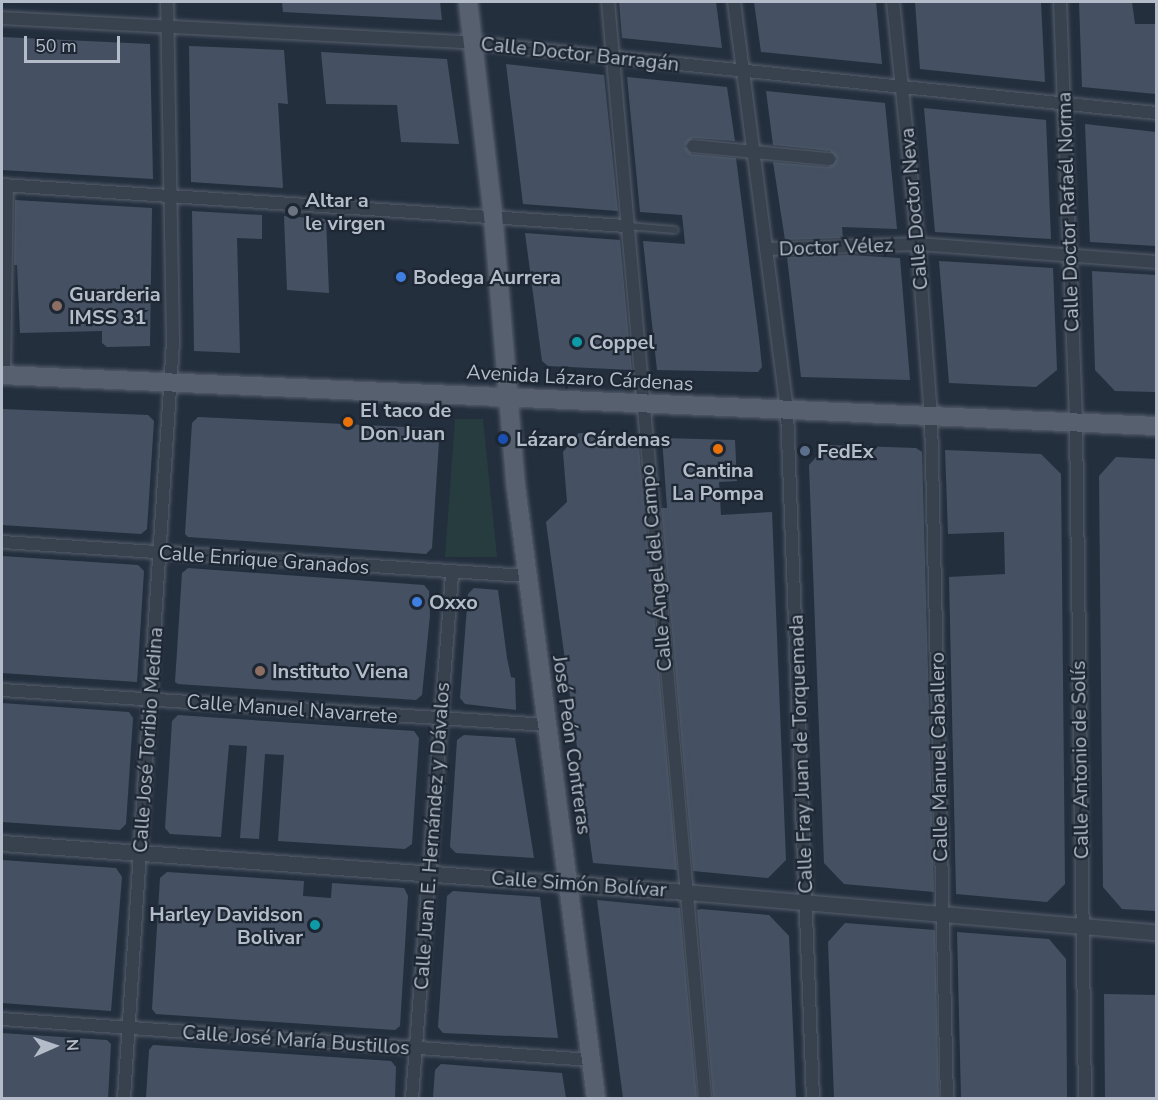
<!DOCTYPE html>
<html>
<head>
<meta charset="utf-8">
<style>
  body { margin:0 }
  #map { position:relative; width:1158px; height:1100px; overflow:hidden; background:#242f3e; font-family:"Nunito Sans",sans-serif }
  div>[style] { position:absolute }
  .green>* { inset:0; background:#263c3f }
  .building>* { inset:0; background:#455162 }
  .roads { filter:drop-shadow(0 0 2px #565f6c) drop-shadow(0 0 2px #565f6c) }
  .service>* { height:6px; margin:-3px; padding:0 3px; transform-origin:3px; border-radius:3px; background:#38414e }
  .minor>* { height:12px; margin:-6px; padding:0 6px; transform-origin:6px; border-radius:6px; background:#38414e }
  .tertiary>* { height:15px; margin:-7.5px; padding:0 7.5px; transform-origin:7.5px; border-radius:7.5px; background:#38414e }
  .primary>* { height:18px; margin:-9px; padding:0 9px; transform-origin:9px; border-radius:9px; background:#56606e }
  .dots>* { width:16px; height:16px; translate:-50% -50%; box-sizing:border-box; border:3px solid #1d2633; border-radius:50% }
  span { translate:-50% -50%; white-space:nowrap; text-align:center; line-height:1.15; -webkit-text-stroke:4.5px #1d2633; paint-order:stroke }
  .street-label { font-size:20px; color:#b4bcc9 }
  .poi-label { font-size:20px; color:#b4bcc9; font-weight:700 }
  .left { translate:0 -50%; text-align:left }
  .right { translate:-100% -50%; text-align:right }
  .frame { position:absolute; inset:0; border:3px solid #b4bcc9; pointer-events:none }
  .north { position:absolute; left:24px; top:1016px; width:60px; height:60px; -webkit-text-stroke:4px #1d2633; paint-order:stroke; rotate:87deg; font-size:16px; font-weight:700; line-height:24px; text-align:center; color:#b4bcc9 }
  .north::after { content:''; display:block; margin:auto; width:21px; height:27px; background:#b4bcc9; clip-path:polygon(50% 0,100% 100%,50% 72%,0 100%) }
  .scale { position:absolute; left:24px; top:36px; width:96px; height:27px; box-sizing:border-box; border:3px solid #b4bcc9; border-top:0; padding-left:8px; font-size:18px; line-height:21px; white-space:nowrap; color:#b4bcc9; -webkit-text-stroke:4px #1d2633; paint-order:stroke }
</style>
</head>
<body>
<div id="map">
  <div class="green">
    <i style="clip-path:polygon(455px 419px,483px 419px,497px 557px,445px 557px)"></i>
  </div>
  <div class="building">
    <i style="clip-path:polygon(282px 2px,440px 2px,442px 20px,283px 12px)"></i>
    <i style="clip-path:polygon(619px 2px,716px 2px,722px 48px,622px 38px)"></i>
    <i style="clip-path:polygon(754px 2px,876px 2px,882px 64px,761px 52px)"></i>
    <i style="clip-path:polygon(915px 2px,1041px 2px,1045px 82px,920px 69px)"></i>
    <i style="clip-path:polygon(1079px 2px,1132px 2px,1135px 24px,1156px 24px,1156px 94px,1082px 87px)"></i>
    <i style="clip-path:polygon(2px 37px,150px 44px,153px 179px,2px 170px)"></i>
    <i style="clip-path:polygon(189px 46px,284px 50px,288px 104px,278px 103px,283px 188px,191px 182px)"></i>
    <i style="clip-path:polygon(321px 52px,447px 59px,459px 144px,401px 142px,397px 105px,326px 104px)"></i>
    <i style="clip-path:polygon(506px 64px,604px 75px,618px 211px,523px 204px)"></i>
    <i style="clip-path:polygon(627px 77px,727px 87px,735px 141px,693px 138px,685px 146px,692px 154px,736px 158px,759px 338px,762px 367px,758px 372px,657px 370px,643px 241px,685px 244px,682px 215px,640px 212px)"></i>
    <i style="clip-path:polygon(766px 91px,885px 103px,897px 229px,842px 227px,843px 238px,785px 240px,773px 162px,828px 167px,837px 159px,830px 151px,773px 145px)"></i>
    <i style="clip-path:polygon(924px 108px,1046px 120px,1051px 239px,935px 232px)"></i>
    <i style="clip-path:polygon(1085px 124px,1156px 132px,1156px 246px,1090px 242px)"></i>
    <i style="clip-path:polygon(15px 200px,152px 208px,150px 346px,107px 347px,102px 343px,102px 331px,20px 333px,17px 265px,14px 265px)"></i>
    <i style="clip-path:polygon(192px 211px,262px 215px,262px 239px,237px 238px,240px 353px,194px 351px)"></i>
    <i style="clip-path:polygon(284px 216px,326px 219px,329px 293px,287px 290px)"></i>
    <i style="clip-path:polygon(525px 233px,620px 240px,632px 370px,548px 366px,542px 361px)"></i>
    <i style="clip-path:polygon(849px 255px,900px 258px,910px 380px,801px 377px,787px 257px)"></i>
    <i style="clip-path:polygon(939px 261px,1053px 268px,1057px 370px,1036px 387px,949px 383px)"></i>
    <i style="clip-path:polygon(1092px 271px,1156px 275px,1156px 392px,1115px 391px,1095px 370px)"></i>
    <i style="clip-path:polygon(2px 409px,148px 415px,154px 421px,147px 529px,141px 534px,2px 525px)"></i>
    <i style="clip-path:polygon(198px 417px,427px 428px,439px 441px,432px 548px,426px 554px,188px 537px,185px 534px,192px 423px)"></i>
    <i style="clip-path:polygon(579px 433px,638px 436px,677px 870px,593px 863px,546px 522px,567px 502px,563px 452px)"></i>
    <i style="clip-path:polygon(662px 438px,735px 440px,737px 481px,719px 482px,721px 515px,772px 512px,786px 860px,768px 878px,693px 871px,661px 508px,667px 508px)"></i>
    <i style="clip-path:polygon(827px 445px,916px 448px,922px 452px,934px 892px,844px 884px,824px 863px,809px 465px)"></i>
    <i style="clip-path:polygon(945px 450px,1041px 454px,1061px 474px,1065px 884px,1047px 902px,956px 894px,949px 577px,1005px 574px,1004px 532px,948px 534px)"></i>
    <i style="clip-path:polygon(1116px 457px,1156px 459px,1156px 911px,1122px 909px,1103px 887px,1099px 476px)"></i>
    <i style="clip-path:polygon(2px 556px,138px 565px,144px 571px,137px 682px,2px 673px)"></i>
    <i style="clip-path:polygon(188px 568px,424px 585px,429px 591px,430px 615px,422px 695px,416px 700px,178px 684px,175px 682px,182px 573px)"></i>
    <i style="clip-path:polygon(474px 588px,498px 590px,507px 658px,511px 677px,515px 678px,516px 710px,465px 704px,460px 698px,468px 594px)"></i>
    <i style="clip-path:polygon(2px 703px,129px 712px,133px 718px,126px 824px,120px 830px,2px 822px)"></i>
    <i style="clip-path:polygon(178px 715px,414px 731px,419px 738px,412px 844px,405px 849px,278px 841px,284px 755px,265px 754px,259px 839px,240px 838px,247px 746px,229px 745px,221px 837px,170px 834px,165px 828px,170px 754px,172px 721px)"></i>
    <i style="clip-path:polygon(464px 735px,515px 738px,534px 858px,456px 853px,450px 847px,457px 740px)"></i>
    <i style="clip-path:polygon(2px 860px,116px 868px,122px 877px,111px 1011px,2px 1003px)"></i>
    <i style="clip-path:polygon(167px 872px,304px 881px,303px 896px,331px 898px,332px 883px,404px 888px,408px 896px,400px 1026px,395px 1030px,156px 1014px,152px 1009px,160px 878px)"></i>
    <i style="clip-path:polygon(453px 891px,540px 897px,558px 1038px,443px 1033px,438px 1027px,447px 896px)"></i>
    <i style="clip-path:polygon(597px 900px,680px 908px,697px 1098px,623px 1098px)"></i>
    <i style="clip-path:polygon(701px 909px,769px 915px,789px 936px,796px 1098px,713px 1098px,697px 910px)"></i>
    <i style="clip-path:polygon(845px 923px,935px 930px,939px 1098px,834px 1098px,828px 942px)"></i>
    <i style="clip-path:polygon(957px 932px,1049px 939px,1066px 959px,1067px 1098px,961px 1098px)"></i>
    <i style="clip-path:polygon(1104px 994px,1156px 995px,1156px 1098px,1105px 1098px)"></i>
    <i style="clip-path:polygon(2px 1033px,107px 1040px,111px 1044px,108px 1098px,2px 1098px)"></i>
    <i style="clip-path:polygon(153px 1045px,391px 1061px,396px 1067px,395px 1098px,146px 1098px,149px 1050px)"></i>
    <i style="clip-path:polygon(441px 1064px,562px 1073px,566px 1098px,433px 1098px,435px 1070px)"></i>
  </div>
  <div class="roads">
    <div class="service">
      <i style="left:628px;top:226px;width:47px;rotate:4.9deg"></i>
    </div>
    <div class="minor">
      <i style="left:608px;top:2px;width:1100px;rotate:84.94deg"></i>
      <i style="left:734px;top:2px;width:411px;rotate:82.6deg"></i>
      <i style="left:787px;top:410px;width:688px;rotate:87.84deg"></i>
      <i style="left:893px;top:2px;width:243px;rotate:84.1deg"></i>
      <i style="left:918px;top:244px;width:172px;rotate:85.7deg"></i>
      <i style="left:931px;top:416px;width:682px;rotate:88.66deg"></i>
      <i style="left:1060px;top:2px;width:420px;rotate:87.8deg"></i>
      <i style="left:1076px;top:422px;width:676px;rotate:89.24deg"></i>
      <i style="left:2px;top:18px;width:473px;rotate:3deg"></i>
      <i style="left:474px;top:43px;width:686px;rotate:5.86deg"></i>
      <i style="left:693px;top:146px;width:137px;rotate:5.5deg"></i>
      <i style="left:2px;top:185px;width:625px;rotate:3.76deg"></i>
      <i style="left:766px;top:249px;width:152px;rotate:-1.9deg"></i>
      <i style="left:918px;top:244px;width:239px;rotate:4.3deg"></i>
      <i style="left:4px;top:375px;width:190px;rotate:-89.1deg"></i>
      <i style="left:2px;top:542px;width:526px;rotate:3.71deg"></i>
      <i style="left:2px;top:690px;width:546px;rotate:3.67deg"></i>
      <i style="left:2px;top:1019px;width:590px;rotate:3.98deg"></i>
      <i style="left:124px;top:1098px;width:758px;rotate:-86.29deg"></i>
      <i style="left:173px;top:342px;width:340px;rotate:-91deg"></i>
      <i style="left:412px;top:1098px;width:526px;rotate:-85.63deg"></i>
    </div>
    <div class="tertiary">
      <i style="left:2px;top:843px;width:686px;rotate:4.1deg"></i>
      <i style="left:686px;top:892px;width:472px;rotate:4.9deg"></i>
    </div>
    <div class="primary">
      <i style="left:468px;top:2px;width:214px;rotate:83.3deg"></i>
      <i style="left:493px;top:215px;width:273px;rotate:85.2deg"></i>
      <i style="left:516px;top:487px;width:616px;rotate:82.54deg"></i>
      <i style="left:2px;top:375px;width:1155px;rotate:2.53deg"></i>
    </div>
  </div>
  <div class="dots">
    <i style="left:293px;top:211px;background:#6b7280"></i>
    <i style="left:401px;top:277px;background:#3f7fe0"></i>
    <i style="left:57px;top:306px;background:#8d6e63"></i>
    <i style="left:577px;top:342px;background:#0f9aa8"></i>
    <i style="left:348px;top:422px;background:#e8710a"></i>
    <i style="left:503px;top:439px;background:#1a4fb4"></i>
    <i style="left:718px;top:449px;background:#e8710a"></i>
    <i style="left:805px;top:451px;background:#5c6f8a"></i>
    <i style="left:417px;top:602px;background:#3f7fe0"></i>
    <i style="left:260px;top:671px;background:#8d6e63"></i>
    <i style="left:315px;top:925px;background:#0f9aa8"></i>
  </div>
  <div class="street-label">
    <span style="left:580px;top:54px;rotate:6deg">Calle Doctor Barragán</span>
    <span style="left:914px;top:209px;rotate:-95deg">Calle Doctor Neva</span>
    <span style="left:1068px;top:212px;rotate:-92deg">Calle Doctor Rafaél Norma</span>
    <span style="left:836px;top:247px;rotate:-2deg">Doctor Vélez</span>
    <span style="left:580px;top:378px;rotate:3deg">Avenida Lázaro Cárdenas</span>
    <span style="left:264px;top:560px;rotate:4deg">Calle Enrique Granados</span>
    <span style="left:656px;top:568px;rotate:-95deg">Calle Ángel del Campo</span>
    <span style="left:292px;top:709px;rotate:4deg">Calle Manuel Navarrete</span>
    <span style="left:148px;top:740px;rotate:-86deg">Calle José Toribio Medina</span>
    <span style="left:572px;top:745px;rotate:82deg">José Peón Contreras</span>
    <span style="left:801px;top:754px;rotate:-92deg">Calle Fray Juan de Torquemada</span>
    <span style="left:939px;top:757px;rotate:-91deg">Calle Manuel Caballero</span>
    <span style="left:1080px;top:760px;rotate:-91deg">Calle Antonio de Solís</span>
    <span style="left:432px;top:836px;rotate:-86deg">Calle Juan E. Hernández y Dávalos</span>
    <span style="left:579px;top:884px;rotate:4deg">Calle Simón Bolívar</span>
    <span style="left:296px;top:1040px;rotate:4deg">Calle José María Bustillos</span>
  </div>
  <div class="poi-label">
    <span class="left" style="left:305px;top:212px">Altar a<br>le virgen</span>
    <span class="left" style="left:413px;top:277px">Bodega Aurrera</span>
    <span class="left" style="left:69px;top:306px">Guarderia<br>IMSS 31</span>
    <span class="left" style="left:589px;top:342px">Coppel</span>
    <span class="left" style="left:360px;top:422px">El taco de<br>Don Juan</span>
    <span class="left" style="left:516px;top:439px">Lázaro Cárdenas</span>
    <span class="left" style="left:817px;top:451px">FedEx</span>
    <span style="left:718px;top:482px">Cantina<br>La Pompa</span>
    <span class="left" style="left:429px;top:602px">Oxxo</span>
    <span class="left" style="left:272px;top:671px">Instituto Viena</span>
    <span class="right" style="left:303px;top:926px">Harley Davidson<br>Bolivar</span>
  </div>
  <div class="frame"></div>
  <div class="north">N</div>
  <div class="scale">50 m</div>
</div>
</body>
</html>
